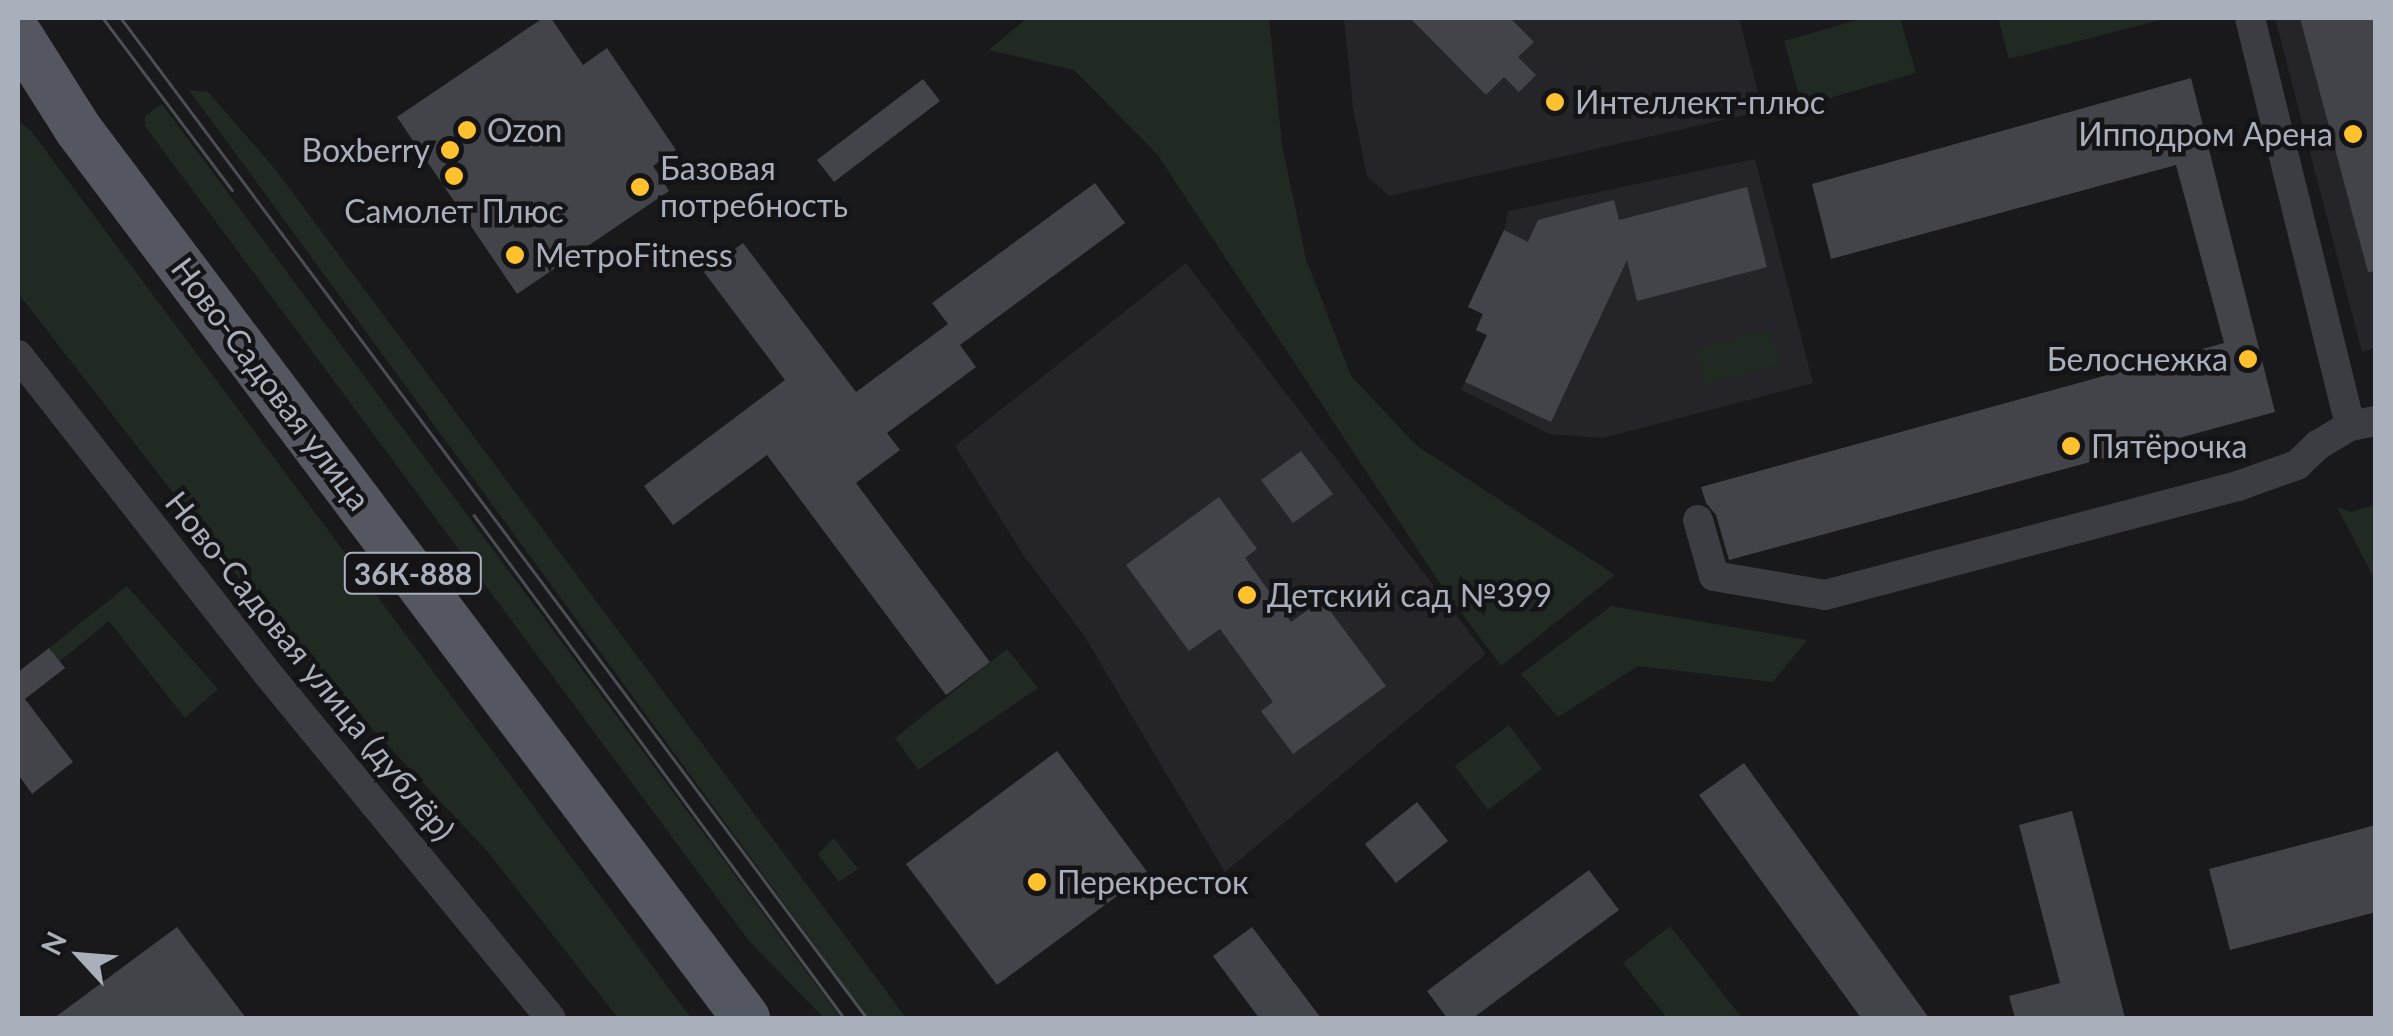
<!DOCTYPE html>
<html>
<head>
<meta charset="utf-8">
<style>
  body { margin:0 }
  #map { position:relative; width:2393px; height:1036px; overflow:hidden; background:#19191b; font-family:Lato,sans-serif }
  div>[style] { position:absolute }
  .built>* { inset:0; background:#252529 }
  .green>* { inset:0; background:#202a22 }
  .building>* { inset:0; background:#434449 }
  .street>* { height:30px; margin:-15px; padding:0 15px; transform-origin:15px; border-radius:15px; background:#3c3c43 }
  .primary>* { height:48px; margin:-24px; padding:0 24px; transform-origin:24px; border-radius:24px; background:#555760 }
  .tram>* { height:2.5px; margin:-1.25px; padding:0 1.25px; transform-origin:1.25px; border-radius:1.25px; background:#4c4e56 }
  .dots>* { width:28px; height:28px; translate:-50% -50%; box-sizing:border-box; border:5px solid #141417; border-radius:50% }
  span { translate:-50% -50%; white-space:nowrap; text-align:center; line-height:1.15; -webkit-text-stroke:9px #141417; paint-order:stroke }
  .shield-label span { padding:2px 8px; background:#141417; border:2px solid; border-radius:8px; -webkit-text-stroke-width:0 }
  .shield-label { font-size:30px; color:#aaafbc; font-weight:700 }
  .poi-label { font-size:32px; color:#aaafbc }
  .left { translate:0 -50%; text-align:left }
  .right { translate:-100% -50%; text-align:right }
  .street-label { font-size:32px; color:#aaafbc }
  .frame { position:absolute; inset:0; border:20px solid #aaafbc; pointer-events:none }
  .north { position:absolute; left:30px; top:906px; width:100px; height:100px; -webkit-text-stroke:8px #141417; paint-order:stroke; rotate:296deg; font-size:28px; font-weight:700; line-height:40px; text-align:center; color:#aaafbc }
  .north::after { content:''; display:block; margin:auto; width:35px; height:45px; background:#aaafbc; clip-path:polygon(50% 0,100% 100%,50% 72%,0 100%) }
</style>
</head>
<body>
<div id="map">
  <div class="built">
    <i style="clip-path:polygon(1344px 18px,1739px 18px,1759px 96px,1753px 113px,1389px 196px,1367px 176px,1353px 108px)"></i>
    <i style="clip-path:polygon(2275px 18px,2375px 18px,2375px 348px,2362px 352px)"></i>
    <i style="clip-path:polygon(1755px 159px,1813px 383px,1603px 438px,1550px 434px,1461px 390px,1487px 335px,1476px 330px,1482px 314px,1468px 307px,1504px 230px,1508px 211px)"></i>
    <i style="clip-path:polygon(1186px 263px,1486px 654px,1225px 872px,1083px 634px,1024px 556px,955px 446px)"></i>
  </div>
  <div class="green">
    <i style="clip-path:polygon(1027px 18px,1269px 18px,1282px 145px,1306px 259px,1351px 376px,1417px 446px,1615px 575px,1501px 666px,1439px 582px,1157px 154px,1074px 70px,989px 50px)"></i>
    <i style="clip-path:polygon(1864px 18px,1900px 18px,1916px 73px,1802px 106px,1784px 41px)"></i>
    <i style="clip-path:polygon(1998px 18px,2168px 18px,2009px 59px)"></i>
    <i style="clip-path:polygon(189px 90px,208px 92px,275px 169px,906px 1018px,868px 1018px)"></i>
    <i style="clip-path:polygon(162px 104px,841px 1018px,824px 1018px,749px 941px,145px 126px,145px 116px)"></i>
    <i style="clip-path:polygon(18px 121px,31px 131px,691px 1018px,618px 1018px,487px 851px,279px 629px,18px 293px)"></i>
    <i style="clip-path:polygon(1770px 329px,1780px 365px,1705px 385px,1695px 349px)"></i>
    <i style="clip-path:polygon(2375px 505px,2376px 505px,2375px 580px,2337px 507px,2351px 512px)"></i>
    <i style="clip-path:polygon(127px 586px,218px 689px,185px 718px,109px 621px,59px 662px,49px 648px)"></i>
    <i style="clip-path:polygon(1611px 606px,1807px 640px,1773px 682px,1638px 666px,1558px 717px,1521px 674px)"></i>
    <i style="clip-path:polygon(1007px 649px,1038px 688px,918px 770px,895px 738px)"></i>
    <i style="clip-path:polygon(1509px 725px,1542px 769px,1488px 810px,1455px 766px)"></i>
    <i style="clip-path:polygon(834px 838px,858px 869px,839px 882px,818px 854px)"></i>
    <i style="clip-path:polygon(1670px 926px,1742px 1018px,1667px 1018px,1623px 963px)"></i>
  </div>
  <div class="building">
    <i style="clip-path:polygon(543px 18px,551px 18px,583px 65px,607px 48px,676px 150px,653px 166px,669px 191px,517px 294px,397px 117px)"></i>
    <i style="clip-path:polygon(1410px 18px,1510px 18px,1534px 42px,1518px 57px,1536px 75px,1519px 92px,1504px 77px,1486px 95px)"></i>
    <i style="clip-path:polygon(2300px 18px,2376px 18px,2376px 271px,2368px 272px)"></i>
    <i style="clip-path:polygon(2191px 78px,2275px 412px,1729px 560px,1716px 515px,1706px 503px,1701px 487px,2224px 343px,2176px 165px,1831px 259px,1812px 184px)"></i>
    <i style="clip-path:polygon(923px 79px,940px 101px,834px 182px,817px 160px)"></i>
    <i style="clip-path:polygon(1095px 183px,1125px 223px,960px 345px,976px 367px,887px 433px,900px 450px,856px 483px,990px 662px,946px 695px,767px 455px,673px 525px,644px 486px,785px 380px,704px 272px,743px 243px,856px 392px,948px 324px,932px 303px)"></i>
    <i style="clip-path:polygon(1747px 187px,1767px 267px,1637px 301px,1627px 260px,1551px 422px,1465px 382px,1487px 335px,1476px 330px,1483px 314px,1468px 307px,1504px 230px,1528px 242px,1538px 220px,1614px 200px,1619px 220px)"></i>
    <i style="clip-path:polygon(1301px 451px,1333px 494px,1293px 523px,1261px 480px)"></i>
    <i style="clip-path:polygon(1219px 497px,1257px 549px,1245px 558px,1291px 622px,1322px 600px,1386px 686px,1293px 754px,1261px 711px,1273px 702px,1220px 629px,1189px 651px,1126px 565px)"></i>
    <i style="clip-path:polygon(49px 648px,65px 668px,25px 699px,73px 762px,32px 794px,18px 774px,18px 672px)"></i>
    <i style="clip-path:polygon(1057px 751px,1148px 873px,997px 985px,906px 864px)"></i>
    <i style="clip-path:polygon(1744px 763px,1929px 1018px,1861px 1018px,1699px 795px)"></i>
    <i style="clip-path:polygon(1417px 802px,1448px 841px,1396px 883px,1365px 844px)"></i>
    <i style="clip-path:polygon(2072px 811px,2125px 1018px,2015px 1018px,2009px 996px,2060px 983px,2019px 825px)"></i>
    <i style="clip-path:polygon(2376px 825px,2376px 912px,2230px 950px,2209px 869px)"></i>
    <i style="clip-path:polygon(1589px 870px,1619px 910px,1473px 1018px,1447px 1018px,1427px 991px)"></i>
    <i style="clip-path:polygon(177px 927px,246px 1018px,54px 1018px)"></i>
    <i style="clip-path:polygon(1252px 927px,1321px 1018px,1259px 1018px,1213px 956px)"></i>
  </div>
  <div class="street">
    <i style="left:2250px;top:18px;width:420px;rotate:76.2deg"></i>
    <i style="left:18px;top:355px;width:397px;rotate:51.9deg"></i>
    <i style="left:263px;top:668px;width:453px;rotate:50.6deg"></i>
    <i style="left:1698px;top:520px;width:58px;rotate:74.1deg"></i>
    <i style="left:1714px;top:576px;width:113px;rotate:9.7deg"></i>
    <i style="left:1825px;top:595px;width:427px;rotate:-14.8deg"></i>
    <i style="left:2238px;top:486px;width:63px;rotate:-19.6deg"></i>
    <i style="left:2297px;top:465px;width:29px;rotate:-44deg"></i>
    <i style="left:2318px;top:445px;width:37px;rotate:-31deg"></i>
    <i style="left:2350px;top:426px;width:26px;rotate:-11deg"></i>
  </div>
  <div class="primary">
    <i style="left:18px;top:34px;width:112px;rotate:57.7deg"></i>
    <i style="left:78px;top:129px;width:1112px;rotate:53.08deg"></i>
  </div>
  <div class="tram">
    <i style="left:103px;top:18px;width:215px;rotate:53.1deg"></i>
    <i style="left:121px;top:18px;width:1248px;rotate:53.28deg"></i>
    <i style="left:474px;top:515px;width:624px;rotate:53.66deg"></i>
  </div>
  <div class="dots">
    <i style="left:1555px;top:102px;background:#ffc12e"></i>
    <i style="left:467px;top:130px;background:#ffc12e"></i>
    <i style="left:2353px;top:134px;background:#ffc12e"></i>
    <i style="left:450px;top:150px;background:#ffc12e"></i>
    <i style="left:454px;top:176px;background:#ffc12e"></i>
    <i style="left:640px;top:187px;background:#ffc12e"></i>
    <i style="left:515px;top:255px;background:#ffc12e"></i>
    <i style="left:2248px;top:359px;background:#ffc12e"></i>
    <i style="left:2071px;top:446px;background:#ffc12e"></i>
    <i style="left:1247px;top:595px;background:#ffc12e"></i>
    <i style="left:1037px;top:882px;background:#ffc12e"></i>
  </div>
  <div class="shield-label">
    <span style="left:413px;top:573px">36К-888</span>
  </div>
  <div class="poi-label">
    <span class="left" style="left:1575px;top:102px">Интеллект-плюс</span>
    <span class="left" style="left:487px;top:130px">Ozon</span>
    <span class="right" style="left:2333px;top:134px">Ипподром Арена</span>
    <span class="right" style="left:430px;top:150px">Boxberry</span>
    <span class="left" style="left:660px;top:187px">Базовая<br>потребность</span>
    <span style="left:454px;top:211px">Самолет Плюс</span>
    <span class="left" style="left:535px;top:255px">МетроFitness</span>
    <span class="right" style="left:2228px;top:359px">Белоснежка</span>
    <span class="left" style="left:2091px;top:446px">Пятёрочка</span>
    <span class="left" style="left:1267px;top:595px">Детский сад №399</span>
    <span class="left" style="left:1057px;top:882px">Перекресток</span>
  </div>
  <div class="street-label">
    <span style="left:271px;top:384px;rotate:53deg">Ново-Садовая улица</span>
    <span style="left:310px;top:666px;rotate:51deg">Ново-Садовая улица (дублёр)</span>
  </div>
  <div class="frame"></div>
  <div class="north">N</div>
</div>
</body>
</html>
